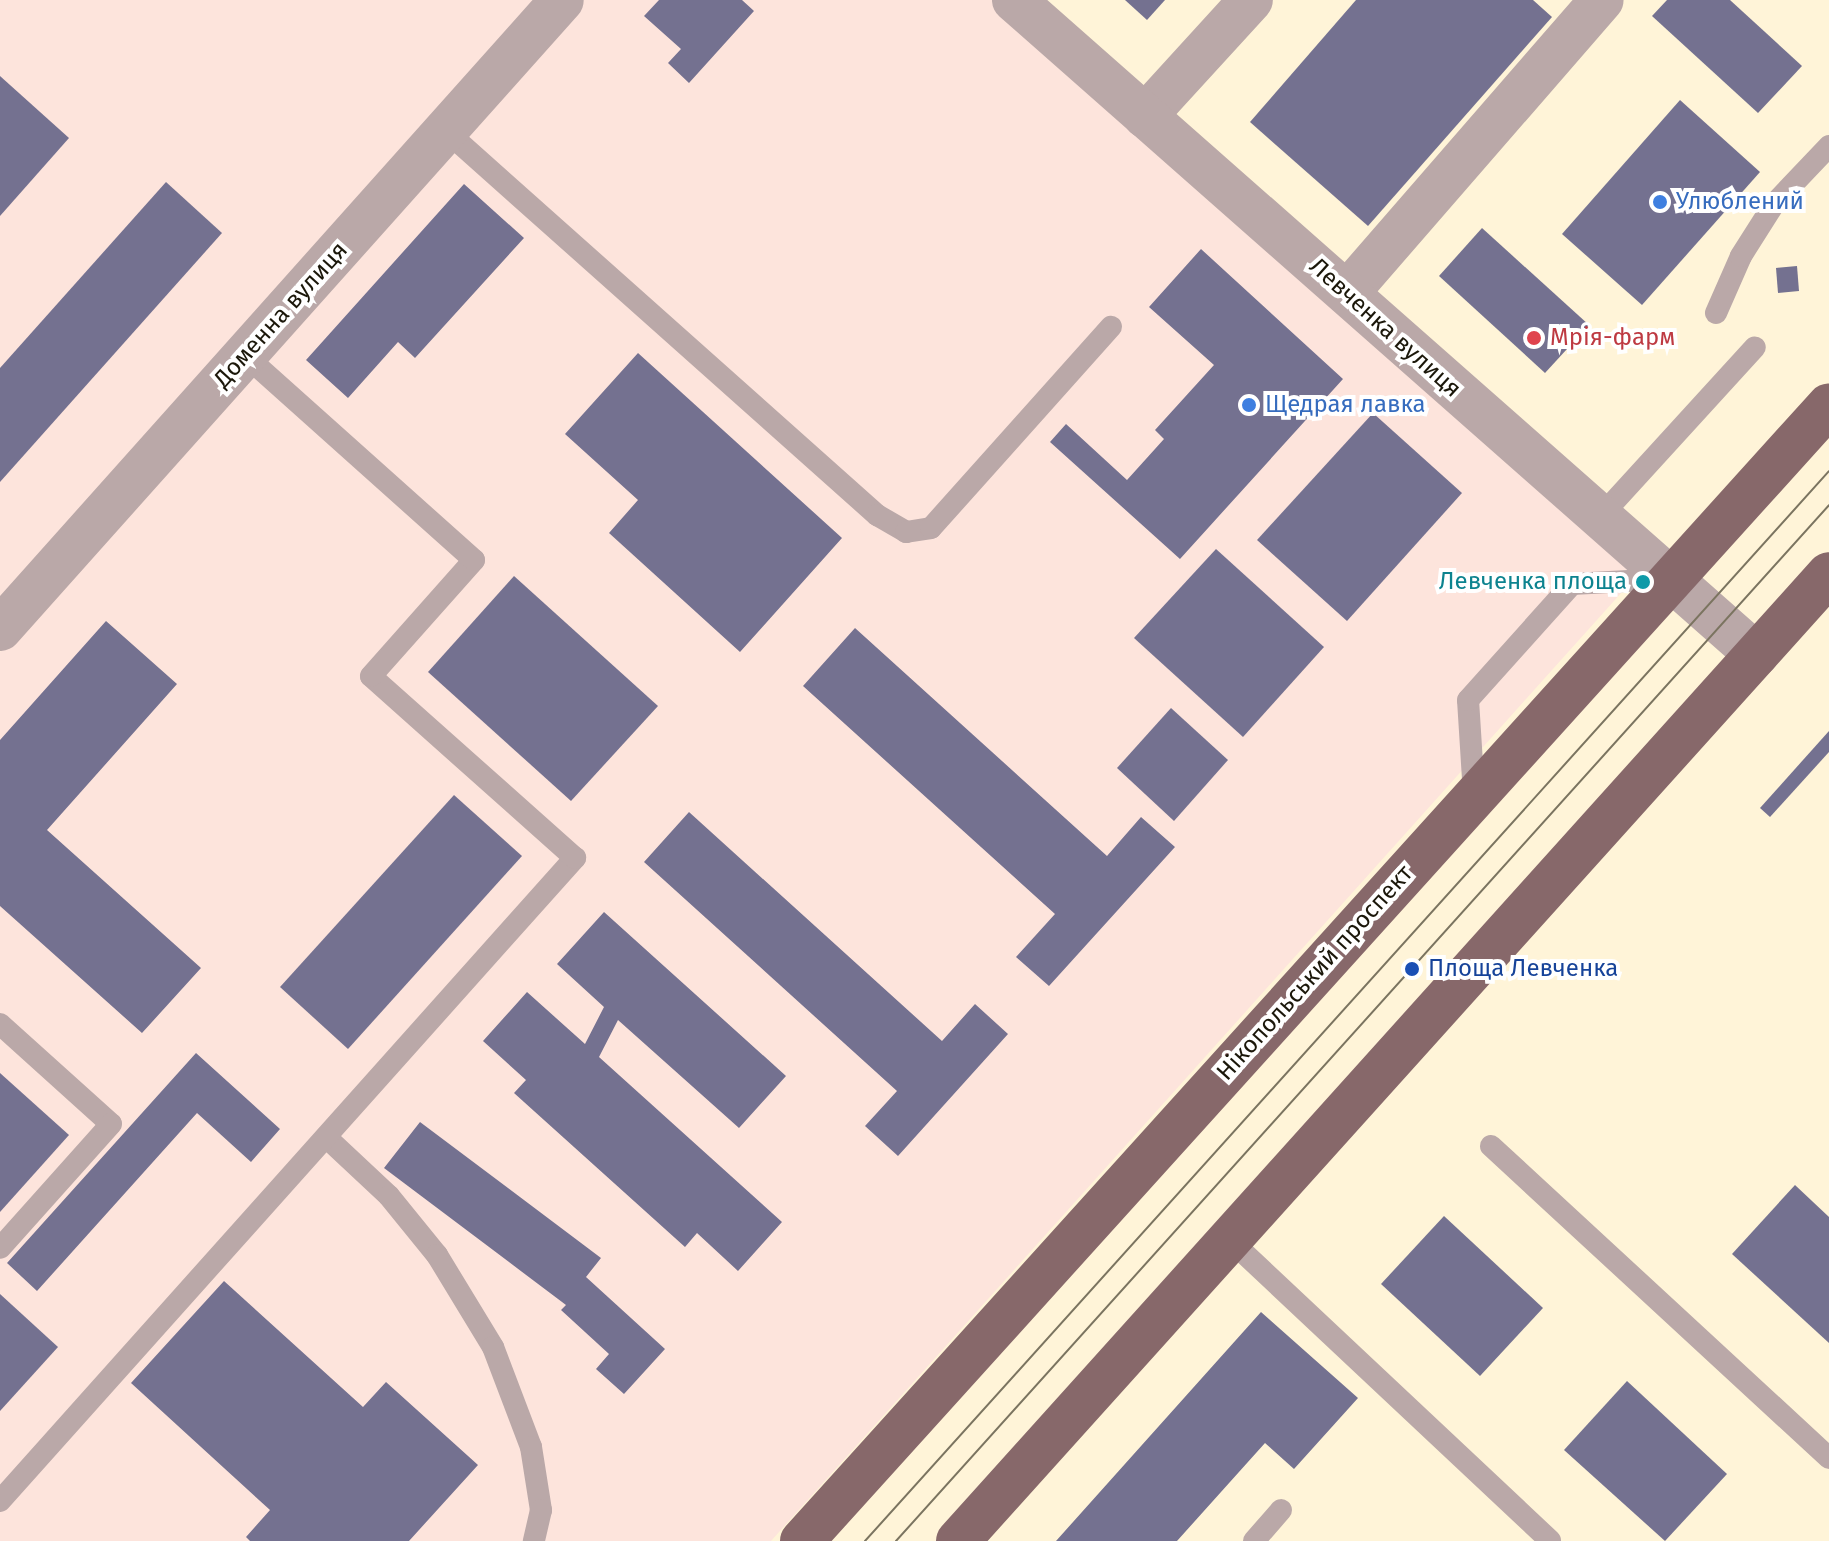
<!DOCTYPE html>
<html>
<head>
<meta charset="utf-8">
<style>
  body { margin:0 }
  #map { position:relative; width:1829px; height:1541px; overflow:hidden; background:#fff4d8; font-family:"Fira Sans",sans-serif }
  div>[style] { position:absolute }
  .industrial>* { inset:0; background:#fde4dc }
  .building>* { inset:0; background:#747190 }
  .service>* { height:22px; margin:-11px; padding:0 11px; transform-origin:11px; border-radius:11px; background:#baa8a8 }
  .minor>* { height:44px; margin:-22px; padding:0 22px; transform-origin:22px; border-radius:22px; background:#baa8a8 }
  .tertiary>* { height:44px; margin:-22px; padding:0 22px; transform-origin:22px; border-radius:22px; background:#baa8a8 }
  .primary>* { height:44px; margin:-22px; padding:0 22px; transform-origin:22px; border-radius:22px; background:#87686a }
  .tram>* { height:2px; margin:-1px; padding:0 1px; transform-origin:1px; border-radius:1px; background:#7b7460 }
  .dots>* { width:22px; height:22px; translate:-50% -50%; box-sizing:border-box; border:4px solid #fff; border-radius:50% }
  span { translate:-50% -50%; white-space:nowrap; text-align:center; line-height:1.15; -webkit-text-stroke:8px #fff; paint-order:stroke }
  .shop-label { font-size:24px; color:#366cbe }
  .left { translate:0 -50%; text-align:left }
  .street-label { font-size:24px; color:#1b170a }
  .health-label { font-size:24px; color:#be3a42 }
  .culture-label { font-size:24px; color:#0d838f }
  .right { translate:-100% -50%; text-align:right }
  .transit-label { font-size:24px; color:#164399 }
</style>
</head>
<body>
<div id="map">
  <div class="industrial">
    <i style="clip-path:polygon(0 0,540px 0,0 604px)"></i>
    <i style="clip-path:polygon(582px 0,992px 0,1640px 572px,771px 1541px,0 1541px,0 652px)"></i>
  </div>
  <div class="building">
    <i style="clip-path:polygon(659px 0,742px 0,754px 11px,689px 83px,668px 63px,681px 49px,644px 16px)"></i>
    <i style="clip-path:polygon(1125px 0,1165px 0,1147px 20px)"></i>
    <i style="clip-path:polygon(1356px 0,1533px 0,1552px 17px,1368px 226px,1250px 122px)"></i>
    <i style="clip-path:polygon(1667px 0,1730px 0,1802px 66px,1758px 113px,1652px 16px)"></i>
    <i style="clip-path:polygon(0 76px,69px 138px,0 216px)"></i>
    <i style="clip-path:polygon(1680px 100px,1760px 172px,1642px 305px,1562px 234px)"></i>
    <i style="clip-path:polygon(166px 182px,222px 233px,0 482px,0 368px)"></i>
    <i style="clip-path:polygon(464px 184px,524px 238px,415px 358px,398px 342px,348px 398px,306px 360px)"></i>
    <i style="clip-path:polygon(1482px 228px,1589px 325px,1545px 373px,1439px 276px)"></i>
    <i style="clip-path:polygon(1201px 249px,1343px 379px,1180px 559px,1050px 442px,1066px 424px,1127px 480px,1164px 439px,1155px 430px,1214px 365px,1149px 307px)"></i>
    <i style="clip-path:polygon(1797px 266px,1799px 291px,1778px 293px,1776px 268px)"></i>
    <i style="clip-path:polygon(638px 353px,842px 538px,740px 652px,609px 533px,638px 500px,565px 434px)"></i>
    <i style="clip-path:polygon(1373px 413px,1462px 493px,1347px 621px,1257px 540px)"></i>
    <i style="clip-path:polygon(1216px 549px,1324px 647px,1243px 737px,1134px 638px)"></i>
    <i style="clip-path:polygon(514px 576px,658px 706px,571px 801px,428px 672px)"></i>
    <i style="clip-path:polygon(106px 621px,177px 684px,47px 830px,201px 968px,142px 1033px,0 906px,0 740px)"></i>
    <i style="clip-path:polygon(855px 628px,1107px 856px,1141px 817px,1175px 847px,1049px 986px,1016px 957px,1055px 914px,803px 686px)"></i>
    <i style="clip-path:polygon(1171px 708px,1228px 760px,1174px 821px,1117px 768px)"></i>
    <i style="clip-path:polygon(1829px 731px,1829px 752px,1770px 817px,1760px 808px)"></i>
    <i style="clip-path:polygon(454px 795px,522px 856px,348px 1049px,280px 987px)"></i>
    <i style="clip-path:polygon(689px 812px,942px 1041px,975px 1004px,1008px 1034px,898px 1156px,865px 1126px,897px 1091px,644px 862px)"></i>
    <i style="clip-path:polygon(604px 912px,786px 1076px,739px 1128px,618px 1020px,599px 1057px,782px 1222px,738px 1271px,697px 1233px,685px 1247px,514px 1093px,526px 1080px,483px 1041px,527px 992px,585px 1044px,604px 1007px,557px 964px)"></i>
    <i style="clip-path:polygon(196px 1053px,280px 1129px,251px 1162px,197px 1113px,37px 1291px,7px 1263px)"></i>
    <i style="clip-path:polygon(0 1073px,69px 1135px,0 1212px)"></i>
    <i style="clip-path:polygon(420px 1122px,601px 1258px,586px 1277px,665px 1349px,624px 1394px,596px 1369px,609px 1354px,561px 1310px,566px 1305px,384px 1168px)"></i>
    <i style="clip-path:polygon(1795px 1185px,1829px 1217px,1829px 1343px,1732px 1254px)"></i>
    <i style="clip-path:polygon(1444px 1216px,1543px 1308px,1480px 1376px,1381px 1284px)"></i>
    <i style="clip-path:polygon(224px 1281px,363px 1407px,386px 1382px,478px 1465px,409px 1541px,250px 1541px,246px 1537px,270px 1510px,131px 1383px)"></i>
    <i style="clip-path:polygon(0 1294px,58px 1347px,0 1411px)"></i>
    <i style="clip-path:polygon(1261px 1312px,1358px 1398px,1294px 1469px,1265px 1443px,1177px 1541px,1056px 1541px)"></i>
    <i style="clip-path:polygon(1627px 1381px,1727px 1474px,1665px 1541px,1564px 1450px)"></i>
  </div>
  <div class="service">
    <i style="left:445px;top:130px;width:579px;rotate:41.71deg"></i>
    <i style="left:877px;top:515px;width:34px;rotate:30deg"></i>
    <i style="left:906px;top:532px;width:25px;rotate:-9deg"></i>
    <i style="left:931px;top:528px;width:270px;rotate:-48.2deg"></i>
    <i style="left:1716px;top:313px;width:62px;rotate:-66.3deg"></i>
    <i style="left:1741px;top:256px;width:62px;rotate:-57.6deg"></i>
    <i style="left:1774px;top:204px;width:80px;rotate:-46.5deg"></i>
    <i style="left:1599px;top:518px;width:231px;rotate:-47.6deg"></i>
    <i style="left:1474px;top:795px;width:95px;rotate:-93.6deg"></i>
    <i style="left:1468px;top:700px;width:156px;rotate:-48.1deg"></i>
    <i style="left:1572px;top:584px;width:94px;rotate:-3deg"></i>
    <i style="left:0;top:1024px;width:149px;rotate:42deg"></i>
    <i style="left:111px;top:1124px;width:166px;rotate:131.8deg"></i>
    <i style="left:326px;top:1137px;width:86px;rotate:43.1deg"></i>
    <i style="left:389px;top:1196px;width:76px;rotate:50.9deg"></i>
    <i style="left:437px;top:1255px;width:108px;rotate:58.7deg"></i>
    <i style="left:493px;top:1347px;width:107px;rotate:69.2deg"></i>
    <i style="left:531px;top:1447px;width:64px;rotate:81deg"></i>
    <i style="left:541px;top:1510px;width:32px;rotate:103deg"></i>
    <i style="left:1491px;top:1146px;width:460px;rotate:42.7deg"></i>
    <i style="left:1230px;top:1240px;width:439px;rotate:43.2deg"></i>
    <i style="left:0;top:1501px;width:863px;rotate:-48.2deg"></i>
    <i style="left:575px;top:858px;width:273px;rotate:-138.3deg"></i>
    <i style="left:371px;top:676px;width:155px;rotate:-48.4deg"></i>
    <i style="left:474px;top:560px;width:307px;rotate:-138.2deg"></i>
    <i style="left:1254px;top:1541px;width:41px;rotate:-48.9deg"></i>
  </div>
  <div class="minor">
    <i style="left:1145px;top:116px;width:157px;rotate:-47.6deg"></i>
    <i style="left:1347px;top:293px;width:388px;rotate:-49deg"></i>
    <i style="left:0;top:629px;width:843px;rotate:-48.22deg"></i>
  </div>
  <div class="tertiary">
    <i style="left:1014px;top:0;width:990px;rotate:41.4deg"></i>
  </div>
  <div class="primary">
    <i style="left:802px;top:1541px;width:1531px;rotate:-47.88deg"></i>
    <i style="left:958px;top:1541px;width:1301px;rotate:-47.99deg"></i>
  </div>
  <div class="tram">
    <i style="left:865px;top:1541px;width:1440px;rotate:-47.98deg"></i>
    <i style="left:896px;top:1541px;width:1394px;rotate:-47.99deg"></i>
  </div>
  <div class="dots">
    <i style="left:1660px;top:202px;background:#3f7fe0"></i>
    <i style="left:1534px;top:338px;background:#e0444e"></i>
    <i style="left:1249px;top:405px;background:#3f7fe0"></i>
    <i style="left:1643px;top:582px;background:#0f9aa8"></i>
    <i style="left:1412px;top:969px;background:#1a4fb4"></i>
  </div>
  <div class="shop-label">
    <span class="left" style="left:1676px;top:202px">Улюблений</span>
    <span class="left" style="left:1265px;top:405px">Щедрая лавка</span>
  </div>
  <div class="street-label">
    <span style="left:281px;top:315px;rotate:-48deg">Доменна вулиця</span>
    <span style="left:1385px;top:328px;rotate:42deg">Левченка вулиця</span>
    <span style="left:1315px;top:973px;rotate:-48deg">Нікопольський проспект</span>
  </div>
  <div class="health-label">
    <span class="left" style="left:1550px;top:338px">Мрія-фарм</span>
  </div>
  <div class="culture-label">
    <span class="right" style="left:1627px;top:582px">Левченка площа</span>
  </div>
  <div class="transit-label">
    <span class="left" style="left:1428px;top:969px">Площа Левченка</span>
  </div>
</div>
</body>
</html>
